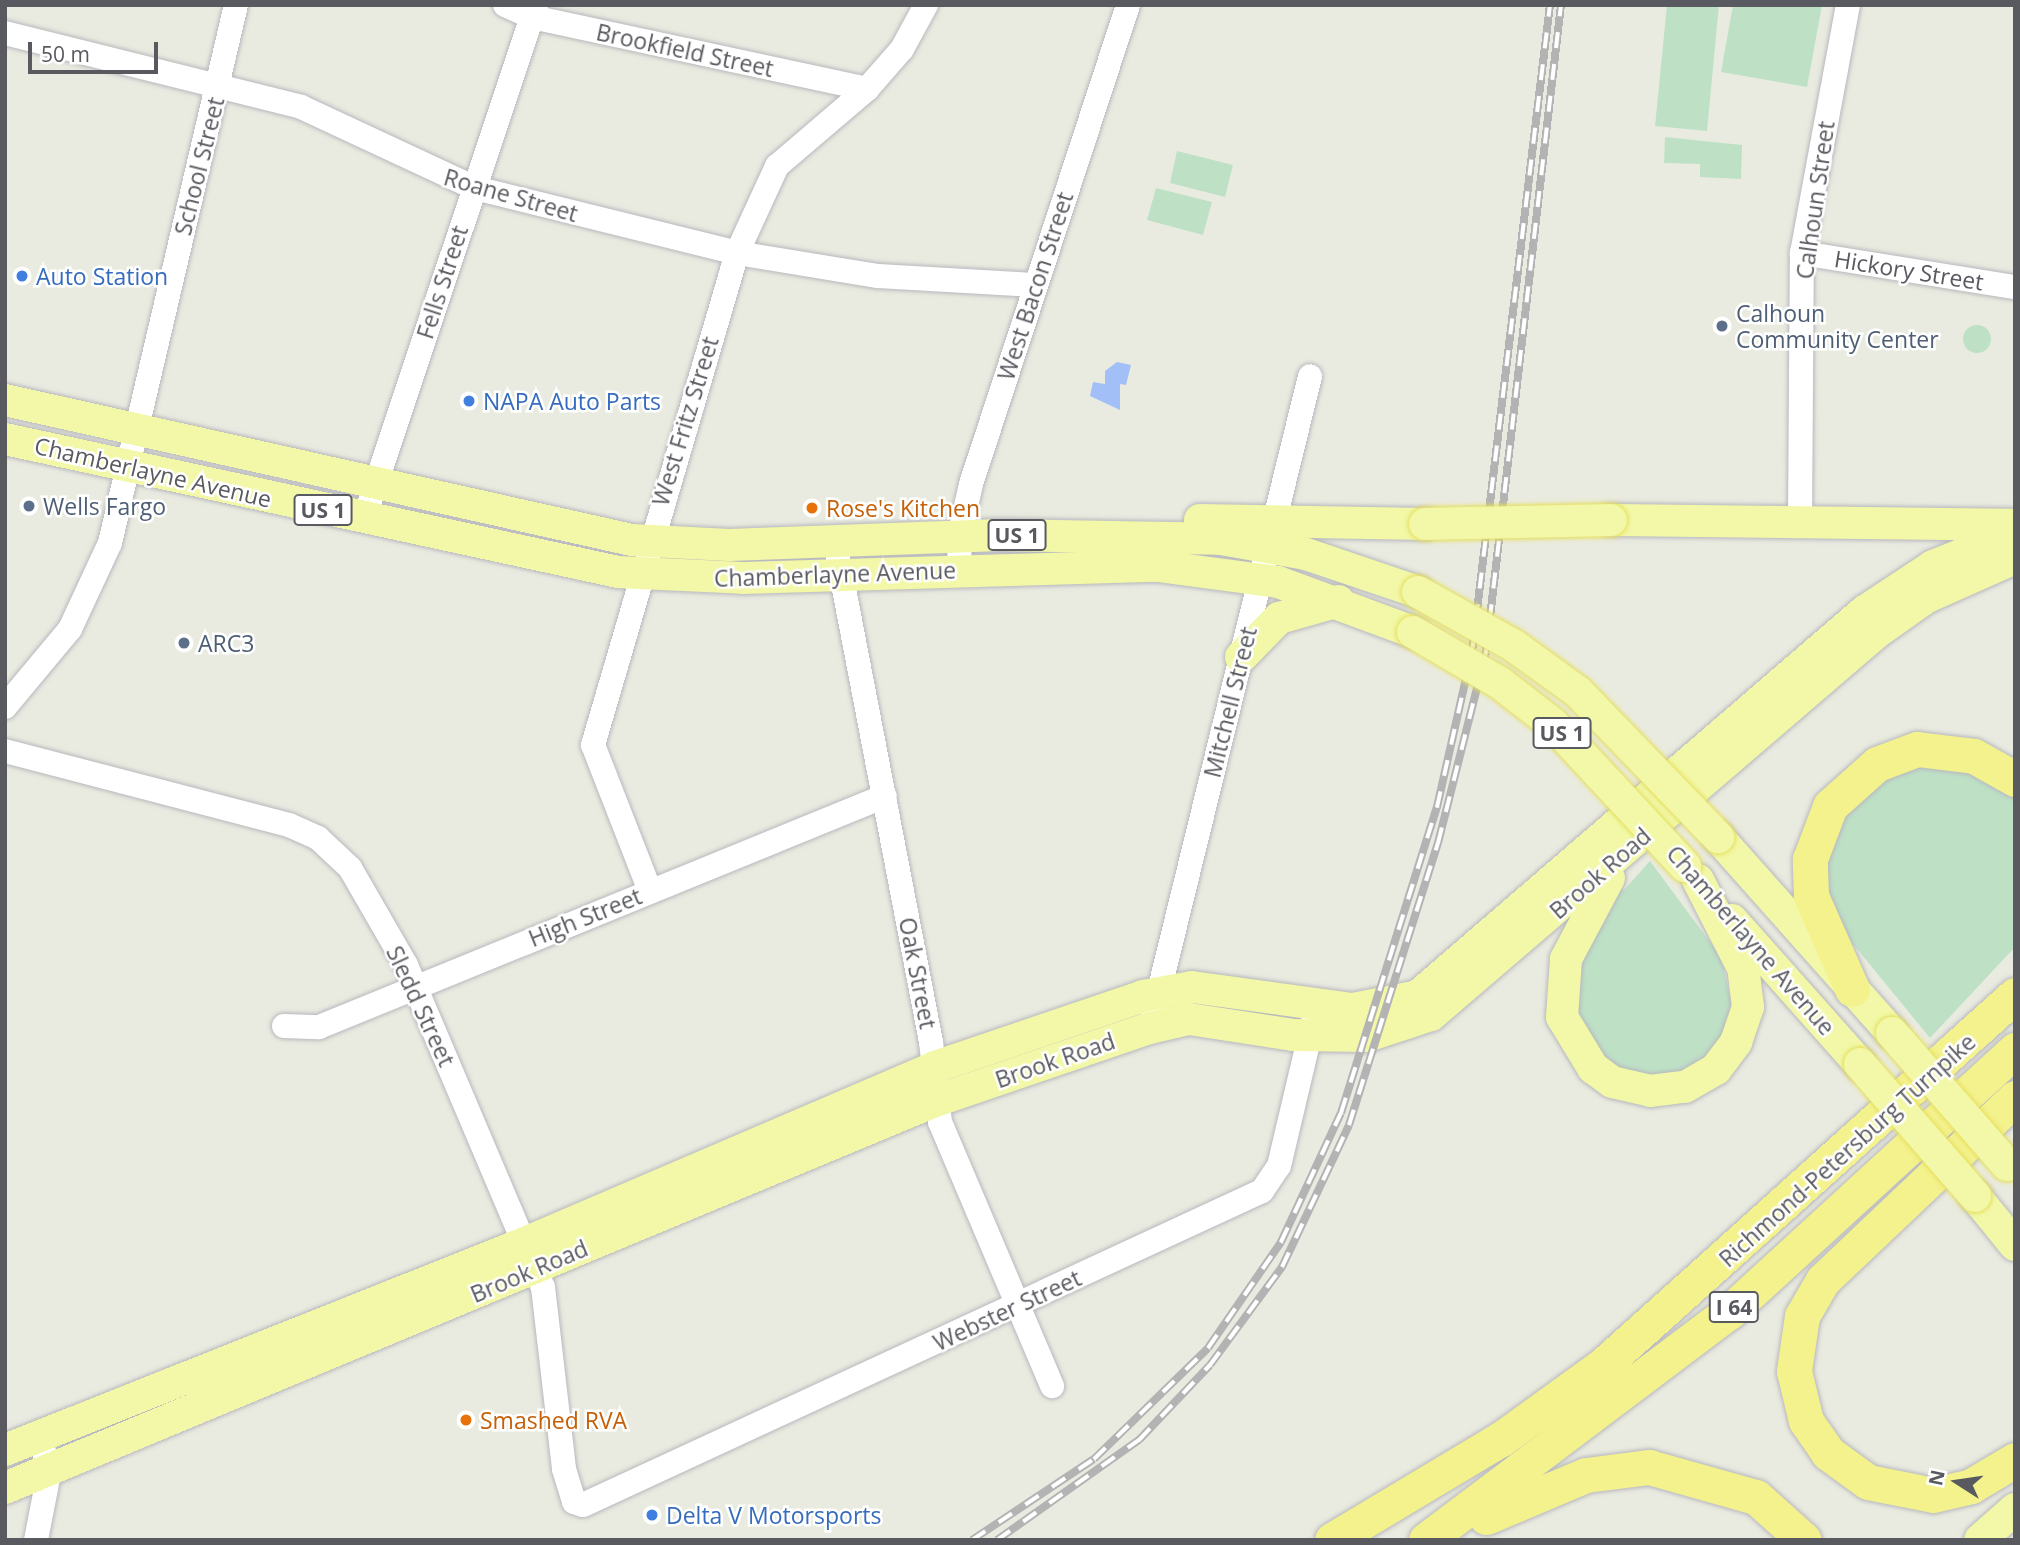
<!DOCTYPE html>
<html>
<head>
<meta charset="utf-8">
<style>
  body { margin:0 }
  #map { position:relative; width:2020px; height:1545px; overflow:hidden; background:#eaebe0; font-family:"Open Sans",sans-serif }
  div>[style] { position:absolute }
  .green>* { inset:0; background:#bee1c6 }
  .round { border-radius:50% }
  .water>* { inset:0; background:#a3bff8 }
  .roads { filter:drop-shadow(0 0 2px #b8b8be) drop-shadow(0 0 2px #b8b8be) }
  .minor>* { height:24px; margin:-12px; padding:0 12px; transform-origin:12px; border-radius:12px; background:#fff }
  .major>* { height:32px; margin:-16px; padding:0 16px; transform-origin:16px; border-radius:16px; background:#f2f8a7 }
  .highway>* { height:35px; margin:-17.5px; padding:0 17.5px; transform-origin:17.5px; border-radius:17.5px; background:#f4f28d }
  .rail>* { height:8px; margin-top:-4px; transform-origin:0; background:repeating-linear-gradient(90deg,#fff 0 16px,#b3b3b4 0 32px); box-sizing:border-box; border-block:2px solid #b3b3b4 }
  .bridges { filter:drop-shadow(0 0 2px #e5df5e) drop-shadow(0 0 2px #e5df5e) }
  .major-bridge>* { height:32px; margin:-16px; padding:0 16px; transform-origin:16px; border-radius:16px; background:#f2f8a7 }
  .dots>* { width:19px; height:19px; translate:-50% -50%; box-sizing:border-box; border:4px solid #fff; border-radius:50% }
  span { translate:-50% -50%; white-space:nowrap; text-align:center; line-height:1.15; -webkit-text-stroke:5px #fff; paint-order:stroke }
  .shield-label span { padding:2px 5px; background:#fff; border:2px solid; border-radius:5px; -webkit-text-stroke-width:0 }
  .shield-label { font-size:21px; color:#595a60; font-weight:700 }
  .street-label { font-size:23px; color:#595a60 }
  .shop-label { font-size:23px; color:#366cbe }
  .left { translate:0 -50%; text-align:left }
  .service-label { font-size:23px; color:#4e5e75 }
  .food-label { font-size:23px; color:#c56008 }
  .frame { position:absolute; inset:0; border:7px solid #595a60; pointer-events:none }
  .north { position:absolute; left:1922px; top:1447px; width:70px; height:70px; -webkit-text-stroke:5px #fff; paint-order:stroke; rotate:282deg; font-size:19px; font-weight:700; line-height:28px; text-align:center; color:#595a60 }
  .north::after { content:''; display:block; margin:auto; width:24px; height:32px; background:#595a60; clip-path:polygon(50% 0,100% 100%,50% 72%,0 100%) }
  .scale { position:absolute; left:28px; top:42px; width:130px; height:32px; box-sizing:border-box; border:4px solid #595a60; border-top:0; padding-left:9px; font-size:21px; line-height:24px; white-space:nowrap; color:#595a60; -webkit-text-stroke:5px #fff; paint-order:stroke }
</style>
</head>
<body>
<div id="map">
  <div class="green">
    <i style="clip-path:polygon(1667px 5px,1719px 5px,1707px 131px,1655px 126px)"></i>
    <i style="clip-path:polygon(1733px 5px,1822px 5px,1807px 87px,1721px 72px)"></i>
    <i style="clip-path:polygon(1665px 137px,1742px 145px,1741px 179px,1700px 177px,1700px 164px,1664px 163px)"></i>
    <i style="clip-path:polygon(1177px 151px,1233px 165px,1225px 197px,1170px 183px)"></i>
    <i style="clip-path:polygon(1156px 188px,1212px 202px,1203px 235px,1147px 220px)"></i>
    <i class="round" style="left:1963px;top:325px;width:28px;height:28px"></i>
    <i style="clip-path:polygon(1944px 761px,2015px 795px,2015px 947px,1930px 1038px,1835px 922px,1819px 865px,1832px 824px,1887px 770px)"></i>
    <i style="clip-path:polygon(1650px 861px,1721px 957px,1730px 997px,1736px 998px,1714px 1055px,1669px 1080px,1608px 1066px,1577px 1027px,1573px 970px,1619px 887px,1624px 890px)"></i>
  </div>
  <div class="water">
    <i style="clip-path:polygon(1117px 362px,1131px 365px,1126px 385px,1120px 384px,1120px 410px,1090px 396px,1093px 382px,1105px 384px,1105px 371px)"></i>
  </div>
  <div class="roads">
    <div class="minor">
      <i style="left:505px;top:5px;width:30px;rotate:24deg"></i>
      <i style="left:532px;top:17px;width:343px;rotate:12.1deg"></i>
      <i style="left:5px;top:33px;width:305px;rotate:14deg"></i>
      <i style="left:301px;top:107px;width:192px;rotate:25deg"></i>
      <i style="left:475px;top:188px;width:270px;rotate:13.9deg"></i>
      <i style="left:737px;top:253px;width:143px;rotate:9.3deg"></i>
      <i style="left:878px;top:276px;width:157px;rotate:3.3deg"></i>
      <i style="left:1802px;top:253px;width:216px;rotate:9.1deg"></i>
      <i style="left:364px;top:519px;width:542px;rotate:-71.5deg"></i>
      <i style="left:1800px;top:522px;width:269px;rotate:-89.6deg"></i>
      <i style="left:1802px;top:253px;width:252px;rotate:-79.5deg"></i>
      <i style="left:835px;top:542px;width:509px;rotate:79.13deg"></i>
      <i style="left:931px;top:1042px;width:81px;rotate:83.6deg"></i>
      <i style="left:940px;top:1122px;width:287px;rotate:67deg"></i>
      <i style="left:960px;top:571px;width:34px;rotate:-92deg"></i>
      <i style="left:959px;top:537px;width:54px;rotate:-77.2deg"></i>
      <i style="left:971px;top:484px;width:504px;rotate:-71.85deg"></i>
      <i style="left:5px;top:707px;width:102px;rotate:-50.2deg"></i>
      <i style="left:70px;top:629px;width:95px;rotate:-65.1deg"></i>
      <i style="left:110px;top:543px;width:553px;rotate:-76.82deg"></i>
      <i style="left:5px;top:751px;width:293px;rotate:14.6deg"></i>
      <i style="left:289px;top:825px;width:32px;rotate:24deg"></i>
      <i style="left:318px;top:838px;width:44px;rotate:43.2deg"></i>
      <i style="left:350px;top:868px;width:112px;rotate:60deg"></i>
      <i style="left:406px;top:965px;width:350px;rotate:67deg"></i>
      <i style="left:543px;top:1287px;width:183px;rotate:83.4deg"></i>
      <i style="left:564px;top:1469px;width:34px;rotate:73deg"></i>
      <i style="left:574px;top:1502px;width:9px;rotate:18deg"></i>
      <i style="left:583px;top:1505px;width:748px;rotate:-24.82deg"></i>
      <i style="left:1262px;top:1191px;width:30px;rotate:-56deg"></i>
      <i style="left:1279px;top:1166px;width:152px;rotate:-76.7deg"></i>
      <i style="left:650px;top:891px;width:157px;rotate:-111.3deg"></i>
      <i style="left:593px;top:745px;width:513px;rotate:-73.69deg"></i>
      <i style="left:737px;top:253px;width:96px;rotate:-65.3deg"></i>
      <i style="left:777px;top:166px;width:118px;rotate:-40.5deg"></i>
      <i style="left:867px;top:89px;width:53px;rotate:-48.8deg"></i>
      <i style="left:902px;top:49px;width:50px;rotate:-61.4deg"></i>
      <i style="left:284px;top:1026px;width:35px;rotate:2deg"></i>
      <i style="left:319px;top:1027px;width:611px;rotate:-22.2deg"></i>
      <i style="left:1150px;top:1028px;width:671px;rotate:-76.21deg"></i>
      <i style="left:36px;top:1540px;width:68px;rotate:-79deg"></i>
      <i style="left:49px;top:1473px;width:37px;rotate:-103deg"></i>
    </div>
    <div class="major">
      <i style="left:5px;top:400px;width:642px;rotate:12.59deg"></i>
      <i style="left:632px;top:540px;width:97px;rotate:3deg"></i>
      <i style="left:729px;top:545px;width:271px;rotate:-2.1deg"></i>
      <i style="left:1000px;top:535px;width:221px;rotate:1deg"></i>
      <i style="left:1221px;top:539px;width:86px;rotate:10deg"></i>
      <i style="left:1306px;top:554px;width:118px;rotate:18.7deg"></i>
      <i style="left:5px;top:439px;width:627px;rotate:12.24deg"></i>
      <i style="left:618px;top:572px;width:125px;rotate:2.7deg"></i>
      <i style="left:743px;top:578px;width:415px;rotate:-1.7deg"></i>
      <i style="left:1158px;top:566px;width:121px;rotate:7.6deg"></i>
      <i style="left:1278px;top:582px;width:144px;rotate:20.3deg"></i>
      <i style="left:1200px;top:520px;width:225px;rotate:1deg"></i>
      <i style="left:1611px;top:520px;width:402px;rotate:0.7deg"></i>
      <i style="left:1241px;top:657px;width:54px;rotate:-45.7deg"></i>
      <i style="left:1279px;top:618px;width:62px;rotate:-15.8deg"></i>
      <i style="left:1718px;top:837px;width:262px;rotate:48.4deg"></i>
      <i style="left:1609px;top:878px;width:92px;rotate:118deg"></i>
      <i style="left:1566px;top:959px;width:58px;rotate:93.9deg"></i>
      <i style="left:1562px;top:1017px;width:60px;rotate:58.7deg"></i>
      <i style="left:1593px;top:1068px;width:24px;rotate:36deg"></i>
      <i style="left:1612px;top:1082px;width:39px;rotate:13deg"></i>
      <i style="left:1650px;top:1091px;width:35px;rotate:-7deg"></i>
      <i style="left:1685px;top:1087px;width:36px;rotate:-30deg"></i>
      <i style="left:1716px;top:1069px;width:34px;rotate:-53deg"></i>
      <i style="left:1736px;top:1042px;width:37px;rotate:-71deg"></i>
      <i style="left:1748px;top:1007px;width:39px;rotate:-97deg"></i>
      <i style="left:1743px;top:968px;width:99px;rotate:-117.1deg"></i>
      <i style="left:1732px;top:920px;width:193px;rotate:48.4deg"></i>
      <i style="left:1975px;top:1196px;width:63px;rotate:50.8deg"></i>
      <i style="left:5px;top:1450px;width:560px;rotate:-21.71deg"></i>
      <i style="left:525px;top:1243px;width:446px;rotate:-23.2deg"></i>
      <i style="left:935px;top:1067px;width:220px;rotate:-18.8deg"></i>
      <i style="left:1143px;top:996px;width:50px;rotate:-10.4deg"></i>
      <i style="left:1192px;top:987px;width:162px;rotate:7.8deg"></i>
      <i style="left:1353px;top:1009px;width:66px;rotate:-11.3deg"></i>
      <i style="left:1418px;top:996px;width:590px;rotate:-40.74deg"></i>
      <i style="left:1865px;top:611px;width:82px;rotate:-33.5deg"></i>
      <i style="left:1933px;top:566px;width:88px;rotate:-21.9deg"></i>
      <i style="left:5px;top:1488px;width:1007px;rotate:-22.59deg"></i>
      <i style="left:935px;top:1101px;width:227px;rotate:-18.8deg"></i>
      <i style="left:1150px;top:1028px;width:40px;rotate:-13deg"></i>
      <i style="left:1189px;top:1019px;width:105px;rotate:8.7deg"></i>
      <i style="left:1293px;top:1035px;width:74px;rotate:0.8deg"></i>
      <i style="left:1367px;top:1036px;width:67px;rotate:-18.2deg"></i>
      <i style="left:1431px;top:1015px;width:586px;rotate:-40.64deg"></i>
      <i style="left:1876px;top:633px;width:62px;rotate:-35.2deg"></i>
      <i style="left:1927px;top:597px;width:96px;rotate:-23.9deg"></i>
      <i style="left:1980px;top:1540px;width:47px;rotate:-41.5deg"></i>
    </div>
    <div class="highway">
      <i style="left:1852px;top:989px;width:102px;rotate:-113.8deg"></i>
      <i style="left:1811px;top:896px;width:37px;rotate:-92deg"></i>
      <i style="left:1810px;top:859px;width:57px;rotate:-69.3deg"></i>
      <i style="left:1830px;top:806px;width:63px;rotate:-41.8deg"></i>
      <i style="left:1877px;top:764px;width:43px;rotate:-20.6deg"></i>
      <i style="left:1917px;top:749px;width:57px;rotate:7deg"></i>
      <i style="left:1974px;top:756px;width:47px;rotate:29.3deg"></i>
      <i style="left:2015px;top:1098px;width:265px;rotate:136.5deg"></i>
      <i style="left:1823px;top:1280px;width:42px;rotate:120.3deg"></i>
      <i style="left:1802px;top:1316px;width:56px;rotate:98.3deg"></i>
      <i style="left:1794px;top:1371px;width:51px;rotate:76.5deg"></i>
      <i style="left:1806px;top:1421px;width:39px;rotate:55deg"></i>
      <i style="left:1828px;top:1453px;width:49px;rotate:35.9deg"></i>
      <i style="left:1868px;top:1482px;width:66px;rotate:11.3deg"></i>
      <i style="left:1933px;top:1495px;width:39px;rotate:-13deg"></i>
      <i style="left:1971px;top:1486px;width:51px;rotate:-30.6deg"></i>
      <i style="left:1486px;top:1517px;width:108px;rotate:-22.8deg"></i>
      <i style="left:1586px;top:1475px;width:64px;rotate:-7.2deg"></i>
      <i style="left:1649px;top:1467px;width:111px;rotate:15.7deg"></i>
      <i style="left:1756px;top:1497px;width:64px;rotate:41.9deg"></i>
      <i style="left:1332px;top:1540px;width:197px;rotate:-30.9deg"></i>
      <i style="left:1501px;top:1439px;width:125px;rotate:-35.9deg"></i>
      <i style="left:1602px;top:1366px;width:555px;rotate:-41.93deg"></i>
      <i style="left:1426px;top:1540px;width:379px;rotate:-37deg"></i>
      <i style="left:1729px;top:1312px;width:388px;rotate:-42.5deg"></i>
    </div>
  </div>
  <div class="rail">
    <i style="left:972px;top:1540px;width:146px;rotate:-33.6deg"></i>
    <i style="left:1094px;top:1459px;width:159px;rotate:-44.2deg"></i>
    <i style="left:1208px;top:1348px;width:129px;rotate:-55.4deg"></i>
    <i style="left:1281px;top:1242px;width:142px;rotate:-65.1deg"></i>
    <i style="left:1341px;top:1113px;width:321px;rotate:-72.6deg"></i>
    <i style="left:1437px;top:807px;width:159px;rotate:-77.3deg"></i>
    <i style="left:1472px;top:652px;width:652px;rotate:-83.13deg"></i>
    <i style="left:997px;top:1540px;width:174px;rotate:-35.2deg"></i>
    <i style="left:1139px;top:1440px;width:103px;rotate:-46.6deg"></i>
    <i style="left:1210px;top:1365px;width:122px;rotate:-53.7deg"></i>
    <i style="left:1282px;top:1267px;width:157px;rotate:-64.7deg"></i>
    <i style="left:1349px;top:1125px;width:296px;rotate:-72.5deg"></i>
    <i style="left:1438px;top:843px;width:197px;rotate:-75.9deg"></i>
    <i style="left:1486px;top:652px;width:651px;rotate:-83.39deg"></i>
  </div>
  <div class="bridges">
    <div class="major-bridge">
      <i style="left:1425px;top:524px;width:186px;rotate:-1.2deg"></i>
      <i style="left:1418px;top:592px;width:109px;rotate:29.2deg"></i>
      <i style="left:1513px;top:645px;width:80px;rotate:35.9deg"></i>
      <i style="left:1578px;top:692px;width:202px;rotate:46deg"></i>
      <i style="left:1413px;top:632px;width:101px;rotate:30.4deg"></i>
      <i style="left:1500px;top:683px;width:67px;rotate:37.7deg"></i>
      <i style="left:1553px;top:724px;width:194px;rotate:47.1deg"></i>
      <i style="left:1892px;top:1033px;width:175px;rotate:48.9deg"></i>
      <i style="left:1860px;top:1064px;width:175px;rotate:48.9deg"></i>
    </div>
  </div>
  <div class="dots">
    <i style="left:22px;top:276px;background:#3f7fe0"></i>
    <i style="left:1722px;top:326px;background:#5c6f8a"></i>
    <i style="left:469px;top:401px;background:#3f7fe0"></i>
    <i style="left:29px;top:506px;background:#5c6f8a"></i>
    <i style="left:812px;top:508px;background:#e8710a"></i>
    <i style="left:184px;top:643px;background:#5c6f8a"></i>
    <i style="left:466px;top:1420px;background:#e8710a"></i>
    <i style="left:652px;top:1515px;background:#3f7fe0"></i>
  </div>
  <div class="shield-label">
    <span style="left:323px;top:510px">US 1</span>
    <span style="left:1017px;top:535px">US 1</span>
    <span style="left:1562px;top:733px">US 1</span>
    <span style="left:1734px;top:1307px">I 64</span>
  </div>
  <div class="street-label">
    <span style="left:685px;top:50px;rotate:12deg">Brookfield Street</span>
    <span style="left:199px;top:166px;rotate:-76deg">School Street</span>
    <span style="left:511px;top:195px;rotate:16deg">Roane Street</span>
    <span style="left:1815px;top:200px;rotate:-82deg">Calhoun Street</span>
    <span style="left:1909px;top:270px;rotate:9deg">Hickory Street</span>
    <span style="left:442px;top:282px;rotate:-72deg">Fells Street</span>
    <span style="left:1035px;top:286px;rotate:-72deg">West Bacon Street</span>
    <span style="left:685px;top:421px;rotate:-73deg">West Fritz Street</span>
    <span style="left:153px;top:472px;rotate:13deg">Chamberlayne Avenue</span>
    <span style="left:835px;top:574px;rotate:-2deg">Chamberlayne Avenue</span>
    <span style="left:1230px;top:702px;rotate:-76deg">Mitchell Street</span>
    <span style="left:1600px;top:873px;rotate:-41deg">Brook Road</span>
    <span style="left:585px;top:917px;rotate:-22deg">High Street</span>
    <span style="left:1751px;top:940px;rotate:49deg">Chamberlayne Avenue</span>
    <span style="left:918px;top:973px;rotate:79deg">Oak Street</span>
    <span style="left:421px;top:1006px;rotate:65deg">Sledd Street</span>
    <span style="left:1055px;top:1060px;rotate:-19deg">Brook Road</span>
    <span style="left:1847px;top:1150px;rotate:-42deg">Richmond-Petersburg Turnpike</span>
    <span style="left:529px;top:1271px;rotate:-23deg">Brook Road</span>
    <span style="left:1007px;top:1310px;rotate:-25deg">Webster Street</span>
  </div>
  <div class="shop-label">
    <span class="left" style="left:36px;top:276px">Auto Station</span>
    <span class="left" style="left:483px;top:401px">NAPA Auto Parts</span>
    <span class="left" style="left:666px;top:1515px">Delta V Motorsports</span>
  </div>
  <div class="service-label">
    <span class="left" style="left:1736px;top:326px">Calhoun<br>Community Center</span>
    <span class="left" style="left:43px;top:506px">Wells Fargo</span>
    <span class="left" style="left:198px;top:643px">ARC3</span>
  </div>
  <div class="food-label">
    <span class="left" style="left:826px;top:508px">Rose's Kitchen</span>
    <span class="left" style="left:480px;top:1420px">Smashed RVA</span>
  </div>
  <div class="frame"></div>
  <div class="north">N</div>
  <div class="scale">50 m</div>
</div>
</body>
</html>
